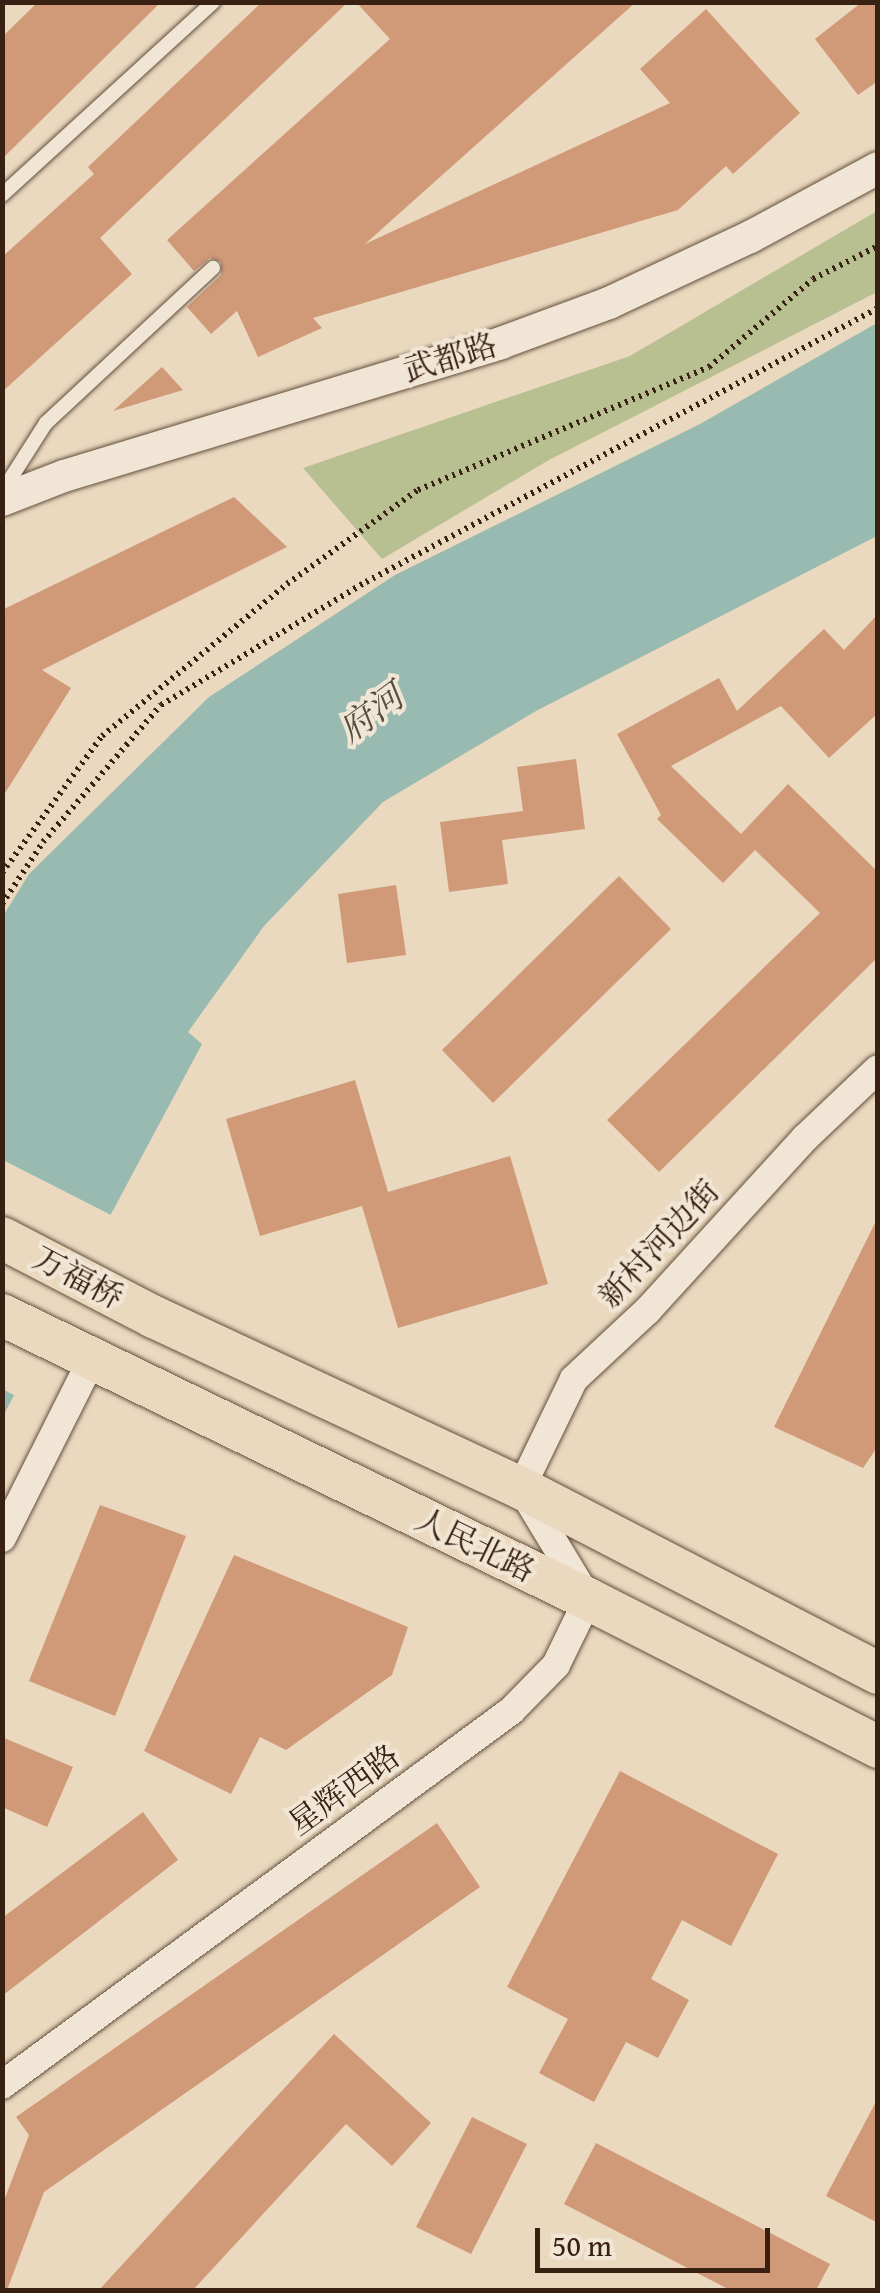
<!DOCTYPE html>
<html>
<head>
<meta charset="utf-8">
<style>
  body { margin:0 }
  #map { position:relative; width:880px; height:2293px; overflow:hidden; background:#ead9bf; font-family:"Gentium Book Plus","Noto Serif SC",serif }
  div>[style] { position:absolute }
  .green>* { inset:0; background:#b8bf91 }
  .water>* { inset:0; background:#98bab1 }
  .pier>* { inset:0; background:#ead9bf }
  .building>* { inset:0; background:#d09978 }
  .path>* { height:6px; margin-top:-3px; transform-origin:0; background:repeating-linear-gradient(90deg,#382113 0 2.5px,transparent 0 7.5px) }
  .roads { filter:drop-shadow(0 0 2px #644f3e) drop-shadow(0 0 2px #644f3e) }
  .service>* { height:14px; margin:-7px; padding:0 7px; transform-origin:7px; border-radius:7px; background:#f1e6d5 }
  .minor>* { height:28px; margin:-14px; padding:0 14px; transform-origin:14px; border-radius:14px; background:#f1e6d5 }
  .tertiary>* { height:32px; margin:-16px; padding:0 16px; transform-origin:16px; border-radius:16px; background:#f1e6d5 }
  .primary>* { height:42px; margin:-21px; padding:0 21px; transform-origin:21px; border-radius:21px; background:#ead9bf }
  span { translate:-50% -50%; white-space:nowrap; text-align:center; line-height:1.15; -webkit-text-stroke:8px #f1e6d5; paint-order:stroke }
  .street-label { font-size:32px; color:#382113 }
  .water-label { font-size:35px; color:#554f42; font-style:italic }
  .frame { position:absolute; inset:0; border:5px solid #382113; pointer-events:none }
  .scale { position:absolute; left:535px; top:2228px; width:235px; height:45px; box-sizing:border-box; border:5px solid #382113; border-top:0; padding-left:12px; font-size:30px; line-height:35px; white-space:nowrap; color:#382113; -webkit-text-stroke:8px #f1e6d5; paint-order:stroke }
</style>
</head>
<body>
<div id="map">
  <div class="green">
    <i style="clip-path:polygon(877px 211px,877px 292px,549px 460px,382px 559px,303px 468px,630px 356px)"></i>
  </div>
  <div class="water">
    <i style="clip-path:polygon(877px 323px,877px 536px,536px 711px,383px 802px,264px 926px,188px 1032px,202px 1044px,3px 1416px,3px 916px,29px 874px,209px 697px,395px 575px,700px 424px)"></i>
  </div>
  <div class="pier">
    <i style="clip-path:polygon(3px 1160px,115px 1217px,18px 1397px,2px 1389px)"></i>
  </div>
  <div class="building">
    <i style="clip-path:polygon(38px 2px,161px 2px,2px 159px,2px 37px)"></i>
    <i style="clip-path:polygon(262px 2px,348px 2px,100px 238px,132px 274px,2px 392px,2px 257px,94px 174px,88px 167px)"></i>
    <i style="clip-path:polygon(356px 2px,636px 2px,365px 244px,670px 103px,640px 69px,706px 9px,800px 113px,733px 174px,726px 166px,678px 210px,313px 318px,322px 328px,258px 357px,237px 311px,211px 334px,187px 307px,221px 275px,221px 262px,210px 258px,194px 271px,167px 240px,390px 39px)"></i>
    <i style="clip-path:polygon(862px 2px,878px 2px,878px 81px,858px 95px,815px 39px)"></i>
    <i style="clip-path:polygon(162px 367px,183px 390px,113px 411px)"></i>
    <i style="clip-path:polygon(234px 497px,287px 547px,42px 670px,71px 688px,2px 798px,2px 610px)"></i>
    <i style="clip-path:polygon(878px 614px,878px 713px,829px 758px,781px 706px,671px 766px,741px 834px,788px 784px,878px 872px,878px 957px,659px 1172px,607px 1120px,820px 913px,755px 850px,723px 883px,657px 819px,661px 815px,617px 734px,719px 678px,737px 711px,824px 629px,844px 650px)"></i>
    <i style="clip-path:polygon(576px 759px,585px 829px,502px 840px,508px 884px,449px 892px,440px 822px,523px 811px,517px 767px)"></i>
    <i style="clip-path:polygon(619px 876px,671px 929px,493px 1103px,442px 1050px)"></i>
    <i style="clip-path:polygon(396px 885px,406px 955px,347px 963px,338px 894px)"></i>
    <i style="clip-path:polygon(355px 1080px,388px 1192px,510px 1156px,548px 1284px,398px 1328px,362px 1206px,260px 1236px,226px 1119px)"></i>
    <i style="clip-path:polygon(878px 1217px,878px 1446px,863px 1468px,774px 1427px)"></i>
    <i style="clip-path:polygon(100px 1505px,186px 1536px,115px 1716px,29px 1681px)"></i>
    <i style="clip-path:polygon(234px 1555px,408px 1627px,392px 1675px,286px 1750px,260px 1737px,231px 1794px,144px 1751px)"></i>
    <i style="clip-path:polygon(2px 1737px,73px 1767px,47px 1827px,2px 1807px)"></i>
    <i style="clip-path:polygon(620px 1771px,778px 1854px,731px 1946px,682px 1920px,651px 1979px,689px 2000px,658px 2058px,626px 2042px,594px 2102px,539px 2073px,568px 2019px,507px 1987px)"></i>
    <i style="clip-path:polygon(143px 1812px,178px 1860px,2px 1996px,2px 1918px)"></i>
    <i style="clip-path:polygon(437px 1823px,480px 1887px,44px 2192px,7px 2290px,2px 2290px,2px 2206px,29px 2135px,16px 2117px)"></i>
    <i style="clip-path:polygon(334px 2034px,431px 2123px,392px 2166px,346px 2124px,193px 2290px,99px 2290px)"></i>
    <i style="clip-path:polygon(878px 2098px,878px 2223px,826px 2196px)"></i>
    <i style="clip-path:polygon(472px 2117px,527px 2144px,471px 2254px,416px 2227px)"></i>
    <i style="clip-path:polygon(596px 2143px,830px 2264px,816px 2290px,730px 2290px,564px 2204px)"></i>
  </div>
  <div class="path">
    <i style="left:2px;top:873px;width:170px;rotate:-53.9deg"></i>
    <i style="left:102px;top:736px;width:239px;rotate:-39.4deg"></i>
    <i style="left:287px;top:584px;width:161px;rotate:-35.7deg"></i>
    <i style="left:418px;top:490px;width:316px;rotate:-22.9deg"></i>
    <i style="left:709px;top:367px;width:136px;rotate:-40.2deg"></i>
    <i style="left:813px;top:279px;width:73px;rotate:-26.9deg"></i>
    <i style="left:2px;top:904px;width:74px;rotate:-56.5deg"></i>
    <i style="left:43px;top:842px;width:181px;rotate:-49.3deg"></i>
    <i style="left:161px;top:705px;width:239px;rotate:-31deg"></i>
    <i style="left:366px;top:582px;width:581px;rotate:-28.15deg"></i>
  </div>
  <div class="roads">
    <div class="service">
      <i style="left:2px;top:195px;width:286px;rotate:-42.4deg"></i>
      <i style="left:2px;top:492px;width:82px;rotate:-57.5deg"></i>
      <i style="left:46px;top:423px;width:228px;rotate:-42.9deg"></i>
    </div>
    <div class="minor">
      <i style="left:2px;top:1538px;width:200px;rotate:-63.3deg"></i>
      <i style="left:2px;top:2085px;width:632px;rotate:-36.31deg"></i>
      <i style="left:511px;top:1711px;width:64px;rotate:-45.6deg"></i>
      <i style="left:556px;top:1665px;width:73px;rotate:-64.1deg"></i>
      <i style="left:588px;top:1599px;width:130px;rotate:-121.1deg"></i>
      <i style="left:521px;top:1488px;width:121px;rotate:-64.1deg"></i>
      <i style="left:574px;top:1379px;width:100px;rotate:-43deg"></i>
      <i style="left:647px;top:1311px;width:234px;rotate:-47.6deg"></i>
      <i style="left:805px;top:1138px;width:100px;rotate:-43.4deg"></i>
    </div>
    <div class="tertiary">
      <i style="left:2px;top:500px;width:66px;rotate:-21.2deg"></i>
      <i style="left:64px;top:476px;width:457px;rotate:-16.9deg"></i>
      <i style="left:501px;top:343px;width:115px;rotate:-20.3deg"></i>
      <i style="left:609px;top:303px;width:156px;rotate:-25.1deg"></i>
      <i style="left:750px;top:237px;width:145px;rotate:-28.3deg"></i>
    </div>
    <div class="primary">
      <i style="left:2px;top:1238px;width:171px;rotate:27.5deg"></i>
      <i style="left:154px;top:1317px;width:405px;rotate:25deg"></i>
      <i style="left:521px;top:1488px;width:402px;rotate:27.4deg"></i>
      <i style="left:2px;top:1315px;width:651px;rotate:25.86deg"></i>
      <i style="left:588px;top:1599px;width:326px;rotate:27deg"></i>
    </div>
  </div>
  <div class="street-label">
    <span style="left:450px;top:358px;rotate:-17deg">武都路</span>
    <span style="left:659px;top:1244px;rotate:-47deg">新村河边街</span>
    <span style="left:78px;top:1278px;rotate:28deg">万福桥</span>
    <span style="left:475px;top:1545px;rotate:26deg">人民北路</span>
    <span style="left:344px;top:1790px;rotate:-36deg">星辉西路</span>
  </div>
  <div class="water-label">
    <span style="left:371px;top:713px;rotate:-36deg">府河</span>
  </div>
  <div class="frame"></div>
  <div class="scale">50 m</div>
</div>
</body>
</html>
